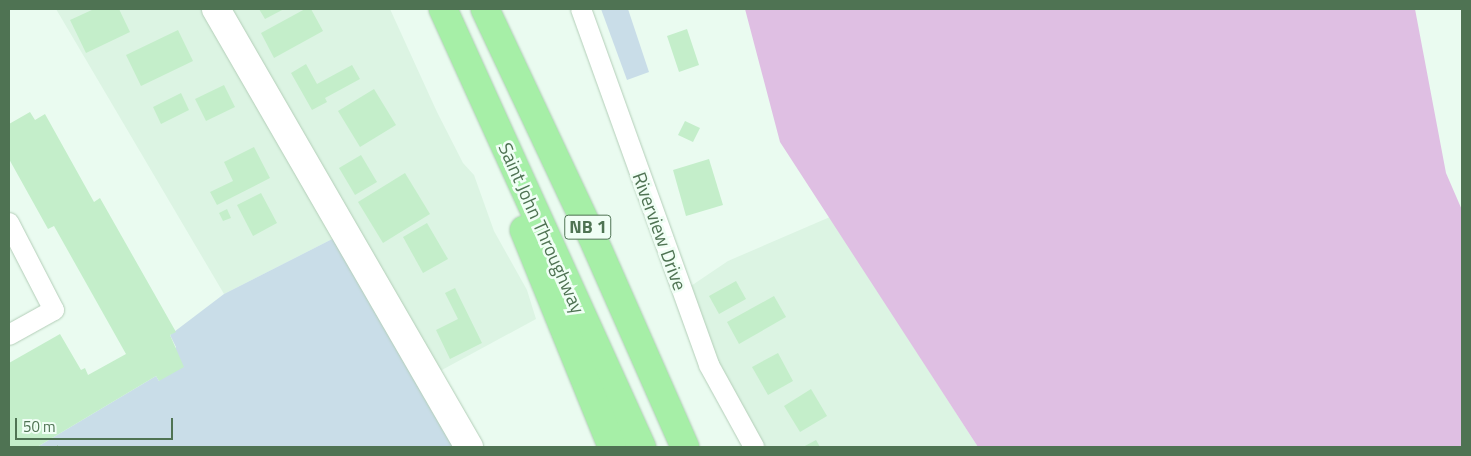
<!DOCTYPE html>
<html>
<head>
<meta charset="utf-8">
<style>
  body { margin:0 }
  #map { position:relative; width:1471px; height:456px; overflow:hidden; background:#eafbf0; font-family:"Titillium Web",sans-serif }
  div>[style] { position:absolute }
  .residential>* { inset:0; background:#dcf4e3 }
  .green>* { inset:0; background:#c9dde8 }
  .water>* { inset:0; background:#dfbfe3 }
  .building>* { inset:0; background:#c4eeca }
  .path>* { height:3px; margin-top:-1.5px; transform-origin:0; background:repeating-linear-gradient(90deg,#a7d3ad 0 1px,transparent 0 5px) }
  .roads { filter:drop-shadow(0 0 1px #b3ceb8) drop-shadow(0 0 1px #b3ceb8) }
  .street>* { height:20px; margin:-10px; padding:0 10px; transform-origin:10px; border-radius:10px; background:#fff }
  .secondary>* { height:28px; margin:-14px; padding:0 14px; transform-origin:14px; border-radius:14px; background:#fff }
  .highway>* { height:28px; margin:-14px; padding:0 14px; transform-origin:14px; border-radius:14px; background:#a6efa7 }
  span { translate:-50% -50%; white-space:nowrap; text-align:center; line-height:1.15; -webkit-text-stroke:5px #f0fef5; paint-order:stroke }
  .shield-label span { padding:1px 4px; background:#f0fef5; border:1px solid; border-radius:4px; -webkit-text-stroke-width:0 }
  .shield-label { font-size:18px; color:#4f7353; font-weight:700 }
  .street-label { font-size:19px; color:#4f7353 }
  .frame { position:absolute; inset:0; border:10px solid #4f7353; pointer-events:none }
  .scale { position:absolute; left:15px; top:418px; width:158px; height:22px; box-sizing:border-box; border:2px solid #4f7353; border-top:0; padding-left:6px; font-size:15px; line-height:18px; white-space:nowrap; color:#4f7353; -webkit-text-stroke:4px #f0fef5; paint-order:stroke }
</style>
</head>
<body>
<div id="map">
  <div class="residential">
    <i style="clip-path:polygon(56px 9px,390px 9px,437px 112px,463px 163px,474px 175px,494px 231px,527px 290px,536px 319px,429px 377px,346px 232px,224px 294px)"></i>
    <i style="clip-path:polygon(830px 217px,978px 447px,754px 447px,682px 292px,728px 261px)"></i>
  </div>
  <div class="green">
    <i style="clip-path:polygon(601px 9px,628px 9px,649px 72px,627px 80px)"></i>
    <i style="clip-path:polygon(346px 232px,469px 447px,37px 447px,156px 376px,159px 381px,176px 347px,170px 335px,224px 294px)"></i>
  </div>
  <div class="water">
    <i style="clip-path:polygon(745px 9px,1415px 9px,1446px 173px,1462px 210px,1462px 447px,978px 447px,780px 142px)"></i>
  </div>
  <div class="building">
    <i style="clip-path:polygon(94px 9px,119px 9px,130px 32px,86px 53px,70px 20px)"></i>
    <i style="clip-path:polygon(259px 9px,284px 9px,265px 19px)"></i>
    <i style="clip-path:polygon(305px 9px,311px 9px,323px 31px,274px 58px,261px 33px)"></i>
    <i style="clip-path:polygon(687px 29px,699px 65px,679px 72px,667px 36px)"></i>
    <i style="clip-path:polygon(178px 30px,193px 61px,141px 86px,126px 55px)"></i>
    <i style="clip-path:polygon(306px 64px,317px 84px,352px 65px,360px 79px,325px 98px,327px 102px,312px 110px,291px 73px)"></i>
    <i style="clip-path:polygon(224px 85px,235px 107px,206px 121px,195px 99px)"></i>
    <i style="clip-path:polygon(374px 89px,396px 125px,360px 147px,338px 111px)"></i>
    <i style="clip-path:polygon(181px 93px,189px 110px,161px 124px,153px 107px)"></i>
    <i style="clip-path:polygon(30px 112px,35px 120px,45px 114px,94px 202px,100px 198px,176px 332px,170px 335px,184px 367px,159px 381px,156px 376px,37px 447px,9px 447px,9px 363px,60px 334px,81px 370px,85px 368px,88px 375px,126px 354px,54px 226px,48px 229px,9px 159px,9px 124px)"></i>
    <i style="clip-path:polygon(685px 121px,700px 128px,693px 142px,678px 135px)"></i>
    <i style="clip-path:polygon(254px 147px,270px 178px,217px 205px,210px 192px,233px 181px,224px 162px)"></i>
    <i style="clip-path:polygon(361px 155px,377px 182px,355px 195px,339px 168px)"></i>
    <i style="clip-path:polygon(709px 159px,723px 205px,686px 216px,673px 170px)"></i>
    <i style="clip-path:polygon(405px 173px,430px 214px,383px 243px,358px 202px)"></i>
    <i style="clip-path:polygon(261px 193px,277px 223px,253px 236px,237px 205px)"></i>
    <i style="clip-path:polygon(227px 209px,231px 218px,223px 221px,219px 213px)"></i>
    <i style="clip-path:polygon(427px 223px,448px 259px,423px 273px,403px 237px)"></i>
    <i style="clip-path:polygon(736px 281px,746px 299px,719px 314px,709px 296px)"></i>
    <i style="clip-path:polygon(455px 288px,482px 343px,450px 359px,436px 330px,458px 319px,445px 293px)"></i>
    <i style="clip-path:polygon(774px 296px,786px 317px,739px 344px,727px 322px)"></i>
    <i style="clip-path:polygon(778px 353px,793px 381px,768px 395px,752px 367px)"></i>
    <i style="clip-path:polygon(811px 389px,827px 416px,800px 432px,784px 406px)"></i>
    <i style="clip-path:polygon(816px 440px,820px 447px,803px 447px)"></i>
  </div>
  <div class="path">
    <i style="left:57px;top:446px;width:4px;rotate:14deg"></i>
  </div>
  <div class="roads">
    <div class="street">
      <i style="left:581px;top:9px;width:378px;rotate:70.2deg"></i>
      <i style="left:709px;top:365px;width:94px;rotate:61.2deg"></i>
      <i style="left:9px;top:223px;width:98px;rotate:62.7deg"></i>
      <i style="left:54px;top:310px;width:51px;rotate:150.9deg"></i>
    </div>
    <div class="secondary">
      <i style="left:216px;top:9px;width:506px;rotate:59.99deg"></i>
    </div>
    <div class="highway">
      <i style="left:443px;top:9px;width:481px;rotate:65.6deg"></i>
      <i style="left:485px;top:9px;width:249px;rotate:64.8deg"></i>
      <i style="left:591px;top:234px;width:233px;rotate:66.2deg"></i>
      <i style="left:524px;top:230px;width:234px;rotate:67.9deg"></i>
    </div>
  </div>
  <div class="shield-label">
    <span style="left:588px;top:227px">NB 1</span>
  </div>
  <div class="street-label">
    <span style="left:542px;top:228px;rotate:66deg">Saint John Throughway</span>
    <span style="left:660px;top:231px;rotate:70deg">Riverview Drive</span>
  </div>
  <div class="frame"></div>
  <div class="scale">50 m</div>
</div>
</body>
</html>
